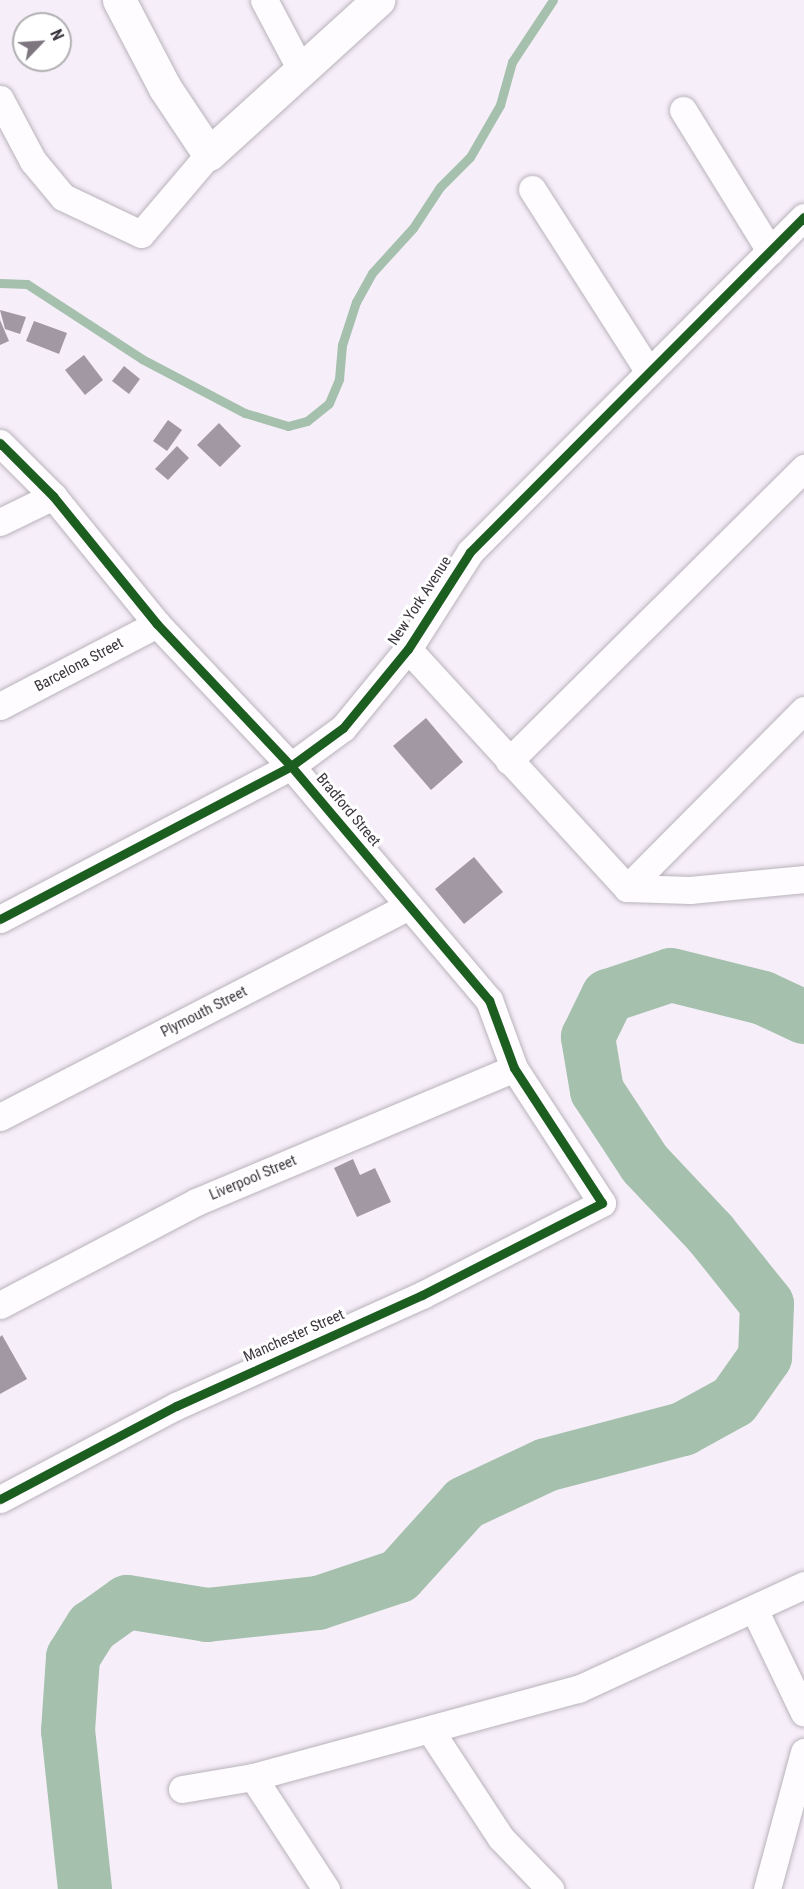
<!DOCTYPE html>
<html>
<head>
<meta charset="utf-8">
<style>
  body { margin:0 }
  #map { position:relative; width:804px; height:1889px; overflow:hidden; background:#f6eef9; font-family:"Roboto Condensed",sans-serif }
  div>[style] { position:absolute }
  .stream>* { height:9px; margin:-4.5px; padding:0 4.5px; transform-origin:4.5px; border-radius:4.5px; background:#a5c0ac }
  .river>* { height:54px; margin:-27px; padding:0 27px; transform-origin:27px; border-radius:27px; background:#a5c0ac }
  .building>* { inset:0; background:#a198a4 }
  .roads { filter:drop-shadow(0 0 2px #b9b3bb) drop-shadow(0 0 2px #b9b3bb) }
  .minor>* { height:27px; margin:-13.5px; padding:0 13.5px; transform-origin:13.5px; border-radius:13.5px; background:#fefcfe }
  .tertiary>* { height:33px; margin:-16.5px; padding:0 16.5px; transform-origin:16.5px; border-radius:16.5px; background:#fefcfe }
  .cycleway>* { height:9px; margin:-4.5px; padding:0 4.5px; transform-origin:4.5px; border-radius:4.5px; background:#1b5e20 }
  span { translate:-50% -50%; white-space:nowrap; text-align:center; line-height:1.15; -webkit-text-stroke:6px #fff; paint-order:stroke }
  .street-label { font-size:15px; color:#3c363e }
  .north { position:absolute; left:12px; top:12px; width:60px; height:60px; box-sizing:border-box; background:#fff; border:2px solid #b1afb2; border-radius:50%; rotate:65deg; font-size:16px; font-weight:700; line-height:24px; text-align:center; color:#3c363e }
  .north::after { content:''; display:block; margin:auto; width:21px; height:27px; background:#7d767f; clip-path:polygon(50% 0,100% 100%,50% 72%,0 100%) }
</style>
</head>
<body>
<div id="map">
  <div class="stream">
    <i style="left:0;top:283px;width:27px;rotate:2deg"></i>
    <i style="left:27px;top:284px;width:137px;rotate:33.1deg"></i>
    <i style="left:142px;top:359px;width:116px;rotate:27.7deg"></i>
    <i style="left:245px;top:413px;width:45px;rotate:16.8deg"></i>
    <i style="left:288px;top:426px;width:20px;rotate:-15deg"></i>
    <i style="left:307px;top:421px;width:28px;rotate:-39deg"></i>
    <i style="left:329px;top:403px;width:26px;rotate:-67deg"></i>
    <i style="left:339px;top:379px;width:34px;rotate:-85deg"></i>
    <i style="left:342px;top:345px;width:45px;rotate:-72deg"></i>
    <i style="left:356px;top:302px;width:33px;rotate:-61deg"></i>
    <i style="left:372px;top:273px;width:61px;rotate:-47.7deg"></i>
    <i style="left:413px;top:228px;width:49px;rotate:-56.6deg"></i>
    <i style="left:440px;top:187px;width:42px;rotate:-45deg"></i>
    <i style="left:470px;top:157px;width:60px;rotate:-60deg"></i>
    <i style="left:500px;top:105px;width:45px;rotate:-74.4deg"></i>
    <i style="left:512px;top:62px;width:74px;rotate:-56.5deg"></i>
  </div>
  <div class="river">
    <i style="left:85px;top:1889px;width:159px;rotate:-96.1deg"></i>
    <i style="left:68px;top:1731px;width:74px;rotate:-86.1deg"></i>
    <i style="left:73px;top:1657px;width:36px;rotate:-58deg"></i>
    <i style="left:92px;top:1627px;width:43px;rotate:-35.5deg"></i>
    <i style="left:127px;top:1602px;width:81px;rotate:9.2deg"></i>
    <i style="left:207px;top:1615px;width:112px;rotate:-6.2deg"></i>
    <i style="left:318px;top:1603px;width:85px;rotate:-18.4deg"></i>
    <i style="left:399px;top:1576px;width:98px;rotate:-47.9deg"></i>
    <i style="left:465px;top:1503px;width:89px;rotate:-25.1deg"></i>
    <i style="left:546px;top:1465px;width:142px;rotate:-14.7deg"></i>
    <i style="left:683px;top:1429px;width:58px;rotate:-28.8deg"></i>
    <i style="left:734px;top:1401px;width:54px;rotate:-54.8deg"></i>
    <i style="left:765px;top:1357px;width:53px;rotate:-87.8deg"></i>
    <i style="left:767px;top:1304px;width:90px;rotate:-128.7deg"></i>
    <i style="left:711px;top:1234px;width:96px;rotate:-133.3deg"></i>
    <i style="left:645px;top:1164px;width:87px;rotate:-123.3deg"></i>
    <i style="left:597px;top:1091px;width:55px;rotate:-99.5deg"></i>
    <i style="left:588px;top:1037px;width:46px;rotate:-64deg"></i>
    <i style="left:608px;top:996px;width:66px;rotate:-18.4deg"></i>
    <i style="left:671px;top:975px;width:95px;rotate:14deg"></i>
    <i style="left:763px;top:998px;width:45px;rotate:24.9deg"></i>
  </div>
  <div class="building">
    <i style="clip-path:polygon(0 310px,26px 317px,20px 334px,5px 329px)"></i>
    <i style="clip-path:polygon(0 320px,9px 341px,0 345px)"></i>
    <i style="clip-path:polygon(34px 321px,67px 333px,59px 354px,26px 341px)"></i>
    <i style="clip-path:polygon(84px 355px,103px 380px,85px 395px,65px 370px)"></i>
    <i style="clip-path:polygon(124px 366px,140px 379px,129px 394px,112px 381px)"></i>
    <i style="clip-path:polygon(168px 420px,182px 430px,167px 451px,153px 441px)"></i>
    <i style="clip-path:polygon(219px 423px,241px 446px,220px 467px,197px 445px)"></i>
    <i style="clip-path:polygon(177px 446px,189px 458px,168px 480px,155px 469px)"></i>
    <i style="clip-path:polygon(426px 718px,463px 762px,431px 790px,393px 746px)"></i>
    <i style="clip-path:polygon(474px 857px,503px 892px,464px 924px,435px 889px)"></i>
    <i style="clip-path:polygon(353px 1159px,360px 1175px,375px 1168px,391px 1202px,357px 1217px,334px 1168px)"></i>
    <i style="clip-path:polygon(2px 1335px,27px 1379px,0 1394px,0 1337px)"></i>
  </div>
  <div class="roads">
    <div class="minor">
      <i style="left:264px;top:0;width:79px;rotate:62.1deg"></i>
      <i style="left:0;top:99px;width:70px;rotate:62deg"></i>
      <i style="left:33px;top:161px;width:47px;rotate:50.2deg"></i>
      <i style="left:63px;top:197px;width:86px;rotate:25.4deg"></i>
      <i style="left:141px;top:234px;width:105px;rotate:-49.6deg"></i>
      <i style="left:683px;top:110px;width:166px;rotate:58.3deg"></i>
      <i style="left:532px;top:189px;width:217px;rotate:57.4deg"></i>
      <i style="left:0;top:443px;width:75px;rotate:45deg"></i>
      <i style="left:53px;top:496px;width:165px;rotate:50.9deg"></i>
      <i style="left:157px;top:624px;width:195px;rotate:46.7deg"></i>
      <i style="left:291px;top:766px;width:307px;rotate:49.8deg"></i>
      <i style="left:489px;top:1000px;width:72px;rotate:69.8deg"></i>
      <i style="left:514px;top:1068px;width:161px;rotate:56.9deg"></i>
      <i style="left:602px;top:1203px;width:202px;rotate:152.9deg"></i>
      <i style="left:422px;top:1295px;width:270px;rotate:155.7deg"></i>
      <i style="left:176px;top:1406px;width:199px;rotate:152.1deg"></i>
      <i style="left:0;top:522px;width:59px;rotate:-26.1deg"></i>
      <i style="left:408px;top:649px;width:324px;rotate:47.5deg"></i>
      <i style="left:627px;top:888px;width:63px;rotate:1.8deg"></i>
      <i style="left:690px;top:890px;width:115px;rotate:-5.5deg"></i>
      <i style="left:0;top:706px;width:177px;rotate:-27.6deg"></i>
      <i style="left:509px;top:761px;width:416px;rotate:-44.8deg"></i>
      <i style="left:627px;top:888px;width:251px;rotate:-45.2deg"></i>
      <i style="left:0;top:919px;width:329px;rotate:-27.7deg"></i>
      <i style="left:291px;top:766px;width:64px;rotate:-36.2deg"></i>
      <i style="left:343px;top:728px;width:102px;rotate:-50.6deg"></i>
      <i style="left:408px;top:649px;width:115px;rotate:-57.4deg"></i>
      <i style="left:470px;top:552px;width:473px;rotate:-45.1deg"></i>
      <i style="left:0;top:1117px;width:460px;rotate:-27.3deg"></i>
      <i style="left:0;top:1305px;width:221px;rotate:-27.7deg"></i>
      <i style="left:196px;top:1202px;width:345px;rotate:-22.8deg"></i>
      <i style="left:754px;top:1609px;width:115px;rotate:64.3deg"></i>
      <i style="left:430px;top:1730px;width:129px;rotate:56.7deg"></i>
      <i style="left:501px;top:1838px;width:71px;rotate:46.1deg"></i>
      <i style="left:253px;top:1777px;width:134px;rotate:56.9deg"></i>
      <i style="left:182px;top:1789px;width:72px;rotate:-9.6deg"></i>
      <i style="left:253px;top:1777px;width:337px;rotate:-15.2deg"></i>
      <i style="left:578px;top:1689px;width:249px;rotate:-24.7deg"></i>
      <i style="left:767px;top:1889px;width:142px;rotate:-74.9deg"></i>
    </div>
    <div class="tertiary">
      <i style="left:119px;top:0;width:99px;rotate:62.4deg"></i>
      <i style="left:165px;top:88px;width:79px;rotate:56.3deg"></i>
      <i style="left:209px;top:154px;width:229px;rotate:-42.3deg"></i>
    </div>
  </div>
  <div class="cycleway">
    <i style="left:0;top:443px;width:75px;rotate:45deg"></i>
    <i style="left:53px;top:496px;width:165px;rotate:50.9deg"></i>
    <i style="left:157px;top:624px;width:195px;rotate:46.7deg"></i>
    <i style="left:291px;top:766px;width:307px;rotate:49.8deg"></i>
    <i style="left:489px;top:1000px;width:72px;rotate:69.8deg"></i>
    <i style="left:514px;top:1068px;width:161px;rotate:56.9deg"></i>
    <i style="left:602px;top:1203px;width:202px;rotate:152.9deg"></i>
    <i style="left:422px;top:1295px;width:270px;rotate:155.7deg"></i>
    <i style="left:176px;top:1406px;width:199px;rotate:152.1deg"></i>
    <i style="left:0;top:919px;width:329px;rotate:-27.7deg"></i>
    <i style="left:291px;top:766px;width:64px;rotate:-36.2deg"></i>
    <i style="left:343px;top:728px;width:102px;rotate:-50.6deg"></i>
    <i style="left:408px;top:649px;width:115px;rotate:-57.4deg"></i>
    <i style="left:470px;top:552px;width:473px;rotate:-45.1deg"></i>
  </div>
  <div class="street-label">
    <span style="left:420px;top:601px;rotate:-57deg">New York Avenue</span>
    <span style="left:79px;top:665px;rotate:-28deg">Barcelona Street</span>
    <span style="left:348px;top:810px;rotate:50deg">Bradford Street</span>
    <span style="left:204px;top:1012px;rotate:-27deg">Plymouth Street</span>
    <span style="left:253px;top:1178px;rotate:-23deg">Liverpool Street</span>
    <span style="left:294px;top:1336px;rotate:-24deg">Manchester Street</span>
  </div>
  <div class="north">N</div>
</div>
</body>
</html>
